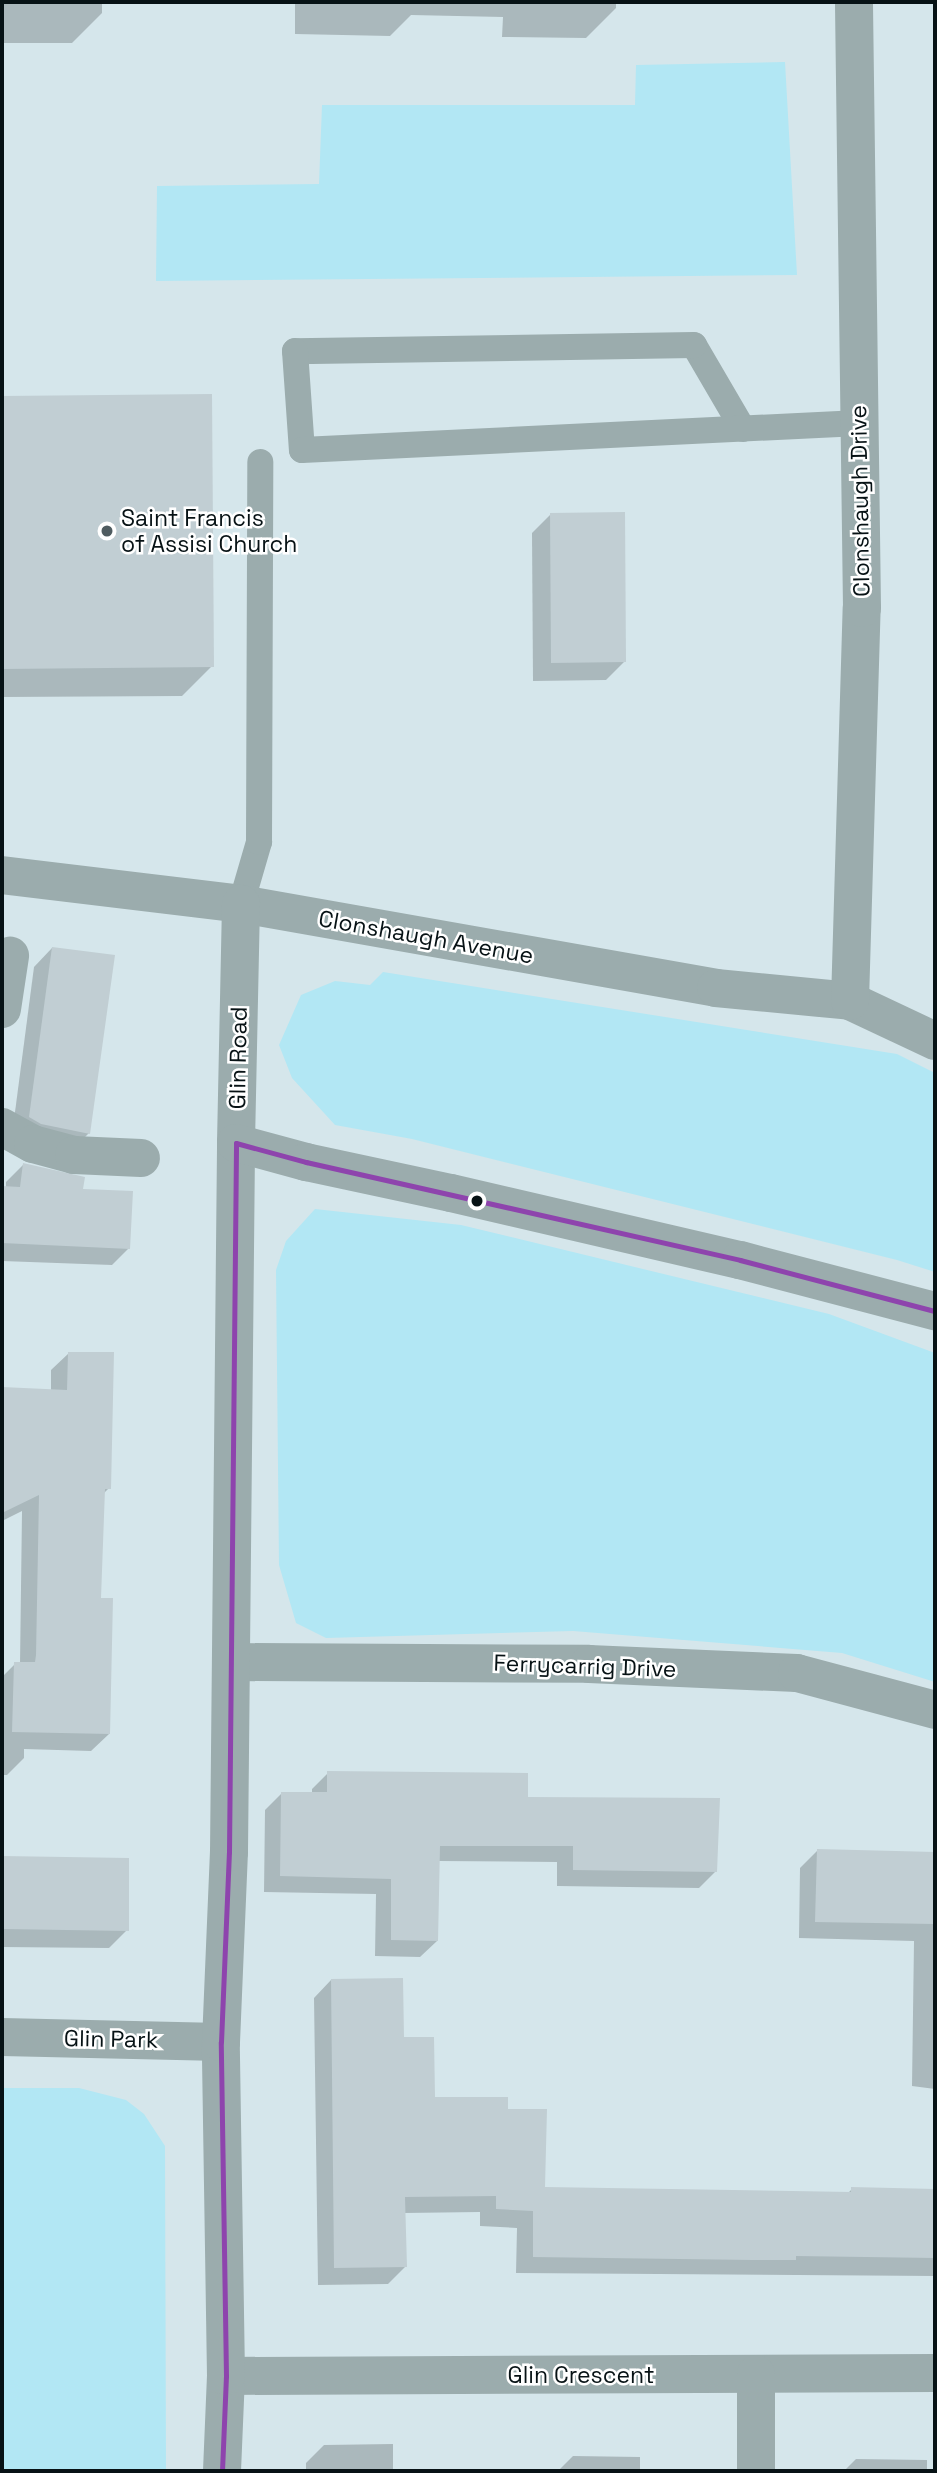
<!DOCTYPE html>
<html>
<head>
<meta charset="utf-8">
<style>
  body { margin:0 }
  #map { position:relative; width:937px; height:2473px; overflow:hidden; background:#d5e6eb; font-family:"Space Grotesk",sans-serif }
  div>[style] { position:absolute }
  .green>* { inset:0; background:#b2e7f4 }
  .shadow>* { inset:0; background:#0003 }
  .building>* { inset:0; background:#c1ced3 }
  .service>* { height:26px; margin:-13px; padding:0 13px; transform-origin:13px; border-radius:13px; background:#9bacad }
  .minor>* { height:38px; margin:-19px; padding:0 19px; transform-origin:19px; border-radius:19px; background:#9bacad }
  .tertiary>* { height:38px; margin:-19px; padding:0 19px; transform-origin:19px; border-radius:19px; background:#9bacad }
  .bus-1>* { height:5px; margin:-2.5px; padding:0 2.5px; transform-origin:2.5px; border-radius:2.5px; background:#8e44ad }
  .dots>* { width:19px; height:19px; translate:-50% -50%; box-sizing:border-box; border:4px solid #fff; border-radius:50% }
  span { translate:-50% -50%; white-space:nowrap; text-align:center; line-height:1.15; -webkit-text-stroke:5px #fff; paint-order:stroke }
  .street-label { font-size:23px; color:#071215 }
  .poi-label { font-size:23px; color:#071215 }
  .left { translate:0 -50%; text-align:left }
  .frame { position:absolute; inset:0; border:4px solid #071215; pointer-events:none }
</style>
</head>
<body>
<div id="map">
  <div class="green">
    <i style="clip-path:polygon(785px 62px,797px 275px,156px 281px,157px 186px,319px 184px,322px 105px,635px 105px,636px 65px)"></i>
    <i style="clip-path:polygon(383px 972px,897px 1054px,935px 1073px,935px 1272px,897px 1260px,412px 1139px,335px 1125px,292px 1078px,279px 1045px,301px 995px,335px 981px,370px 985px)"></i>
    <i style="clip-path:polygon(315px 1209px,461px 1225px,829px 1314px,935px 1353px,935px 1682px,842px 1653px,573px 1631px,326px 1638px,296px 1623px,279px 1565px,276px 1270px,286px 1241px)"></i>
    <i style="clip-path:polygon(2px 2088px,79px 2088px,126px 2100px,144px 2114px,165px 2146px,166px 2471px,2px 2471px)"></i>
  </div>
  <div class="shadow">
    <i style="clip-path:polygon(2px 2px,102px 2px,102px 13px,72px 43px,2px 43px)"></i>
    <i style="clip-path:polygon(295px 2px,616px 2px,616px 8px,586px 38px,502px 37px,503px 17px,411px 15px,390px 36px,295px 34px)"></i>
    <i style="clip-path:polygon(210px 396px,212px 666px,182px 696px,2px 697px,2px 398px)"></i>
    <i style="clip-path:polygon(550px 515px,624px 662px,606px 680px,533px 681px,532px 533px)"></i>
    <i style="clip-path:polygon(52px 948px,89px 1133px,71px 1151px,12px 1135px,34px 967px)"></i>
    <i style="clip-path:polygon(23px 1165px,81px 1191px,129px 1248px,112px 1265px,2px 1261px,2px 1188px,6px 1188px,6px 1182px)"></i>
    <i style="clip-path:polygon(69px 1353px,109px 1488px,103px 1494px,99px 1599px,109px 1734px,91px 1751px,24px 1749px,24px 1758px,7px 1775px,2px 1775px,2px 1677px,15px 1664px,20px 1664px,22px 1511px,2px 1521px,2px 1389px,51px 1391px,51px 1370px)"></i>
    <i style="clip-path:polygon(328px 1773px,526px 1799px,716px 1871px,699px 1888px,557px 1886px,557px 1862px,438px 1861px,437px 1941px,420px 1957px,375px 1956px,376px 1894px,264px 1892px,265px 1810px,281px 1794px,312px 1794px,312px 1789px)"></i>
    <i style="clip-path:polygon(817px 1851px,935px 1892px,935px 2089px,912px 2086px,914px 1941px,799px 1938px,800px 1868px)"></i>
    <i style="clip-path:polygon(2px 1858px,128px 1860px,127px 1930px,109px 1948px,2px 1947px)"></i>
    <i style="clip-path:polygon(331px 1980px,402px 2039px,433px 2098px,506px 2111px,543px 2189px,847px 2194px,852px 2189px,935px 2191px,935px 2276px,516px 2273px,517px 2228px,480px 2226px,480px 2212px,404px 2213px,405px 2267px,388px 2284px,318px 2285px,314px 1998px)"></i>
    <i style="clip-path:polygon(393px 2444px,393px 2471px,306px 2471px,306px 2463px,324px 2445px)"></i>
    <i style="clip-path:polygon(573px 2456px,640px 2457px,640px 2471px,558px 2471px)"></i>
    <i style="clip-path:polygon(856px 2459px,927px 2460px,927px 2471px,844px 2471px)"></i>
  </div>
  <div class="building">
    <i style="clip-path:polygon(212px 394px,214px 667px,2px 669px,2px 396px)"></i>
    <i style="clip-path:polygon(625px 512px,626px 662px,551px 663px,550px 513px)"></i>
    <i style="clip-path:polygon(52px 947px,115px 955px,90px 1134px,41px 1124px,29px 1117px)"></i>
    <i style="clip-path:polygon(23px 1163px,85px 1177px,83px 1189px,133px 1191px,130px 1249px,2px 1243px,2px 1186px,20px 1187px)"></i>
    <i style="clip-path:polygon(68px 1352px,114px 1352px,111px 1489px,105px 1489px,101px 1598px,113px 1598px,110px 1734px,12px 1732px,14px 1662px,35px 1662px,36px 1655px,39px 1495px,2px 1513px,2px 1387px,67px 1390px)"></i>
    <i style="clip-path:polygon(327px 1771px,528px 1773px,528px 1797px,720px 1798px,717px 1872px,573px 1870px,573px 1846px,440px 1846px,438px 1941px,391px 1940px,391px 1879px,280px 1876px,281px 1792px,327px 1792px)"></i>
    <i style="clip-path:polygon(817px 1849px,935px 1852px,934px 1924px,815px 1922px)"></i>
    <i style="clip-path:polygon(2px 1856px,129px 1858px,129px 1931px,2px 1929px)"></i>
    <i style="clip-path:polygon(403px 1978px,404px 2037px,434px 2037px,435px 2097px,508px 2097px,508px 2109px,547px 2109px,545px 2187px,851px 2192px,851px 2187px,935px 2189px,935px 2258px,796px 2256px,796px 2260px,752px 2260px,533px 2257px,533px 2211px,496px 2209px,496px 2196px,405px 2197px,407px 2267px,334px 2268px,331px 1979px)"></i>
  </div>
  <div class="service">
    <i style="left:743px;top:429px;width:97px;rotate:-120.3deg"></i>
    <i style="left:694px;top:345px;width:399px;rotate:179.1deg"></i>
    <i style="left:295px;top:351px;width:99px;rotate:86deg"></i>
    <i style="left:302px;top:450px;width:558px;rotate:-2.78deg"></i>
    <i style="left:241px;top:904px;width:65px;rotate:-73.8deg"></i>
    <i style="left:259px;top:842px;width:380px;rotate:-89.8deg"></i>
  </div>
  <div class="minor">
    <i style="left:241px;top:904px;width:482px;rotate:10deg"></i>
    <i style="left:716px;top:988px;width:135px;rotate:5.5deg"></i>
    <i style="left:850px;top:1001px;width:94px;rotate:25.2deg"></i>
    <i style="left:850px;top:1001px;width:393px;rotate:-88.3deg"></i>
    <i style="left:862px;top:608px;width:606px;rotate:-90.76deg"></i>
    <i style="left:2px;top:1009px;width:54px;rotate:-81.4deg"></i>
    <i style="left:2px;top:1127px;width:35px;rotate:29deg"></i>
    <i style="left:33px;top:1144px;width:42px;rotate:15deg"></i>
    <i style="left:74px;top:1155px;width:67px;rotate:2.6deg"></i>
    <i style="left:231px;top:1662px;width:358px;rotate:0.3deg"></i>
    <i style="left:589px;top:1664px;width:208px;rotate:2.5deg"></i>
    <i style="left:797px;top:1673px;width:143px;rotate:15deg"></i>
    <i style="left:2px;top:2037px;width:219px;rotate:1.3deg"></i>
    <i style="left:226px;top:2376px;width:709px;rotate:-0.24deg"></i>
    <i style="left:222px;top:2471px;width:95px;rotate:-87.6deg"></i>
    <i style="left:226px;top:2376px;width:334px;rotate:-90.9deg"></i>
    <i style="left:221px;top:2042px;width:190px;rotate:-87.6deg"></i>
    <i style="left:229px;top:1852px;width:709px;rotate:-89.43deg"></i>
    <i style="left:756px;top:2471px;width:97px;rotate:-90deg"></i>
  </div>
  <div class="tertiary">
    <i style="left:2px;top:875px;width:241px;rotate:6.9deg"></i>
    <i style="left:241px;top:904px;width:239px;rotate:91.2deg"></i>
    <i style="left:236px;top:1143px;width:73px;rotate:15.2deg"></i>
    <i style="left:306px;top:1162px;width:148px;rotate:12.1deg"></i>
    <i style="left:451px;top:1193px;width:297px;rotate:13.1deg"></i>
    <i style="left:740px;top:1260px;width:202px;rotate:14.7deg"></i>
  </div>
  <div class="bus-1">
    <i style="left:236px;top:1143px;width:73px;rotate:15.2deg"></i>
    <i style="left:306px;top:1162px;width:445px;rotate:12.7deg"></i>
    <i style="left:740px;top:1260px;width:202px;rotate:14.7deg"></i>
    <i style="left:222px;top:2471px;width:95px;rotate:-87.6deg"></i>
    <i style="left:226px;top:2376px;width:334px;rotate:-90.9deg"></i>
    <i style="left:221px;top:2042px;width:190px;rotate:-87.6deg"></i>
    <i style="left:229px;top:1852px;width:709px;rotate:-89.43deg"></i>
  </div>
  <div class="dots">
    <i style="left:107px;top:531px;background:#4f5c60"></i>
    <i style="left:477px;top:1201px;background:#071215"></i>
  </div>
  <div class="street-label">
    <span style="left:860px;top:501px;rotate:-91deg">Clonshaugh Drive</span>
    <span style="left:426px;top:937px;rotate:10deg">Clonshaugh Avenue</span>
    <span style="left:238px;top:1058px;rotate:-89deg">Glin Road</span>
    <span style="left:585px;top:1666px;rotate:2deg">Ferrycarrig Drive</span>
    <span style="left:111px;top:2039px;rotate:1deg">Glin Park</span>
    <span style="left:581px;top:2375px">Glin Crescent</span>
  </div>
  <div class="poi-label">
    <span class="left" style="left:121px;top:531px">Saint Francis<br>of Assisi Church</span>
  </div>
  <div class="frame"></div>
</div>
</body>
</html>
